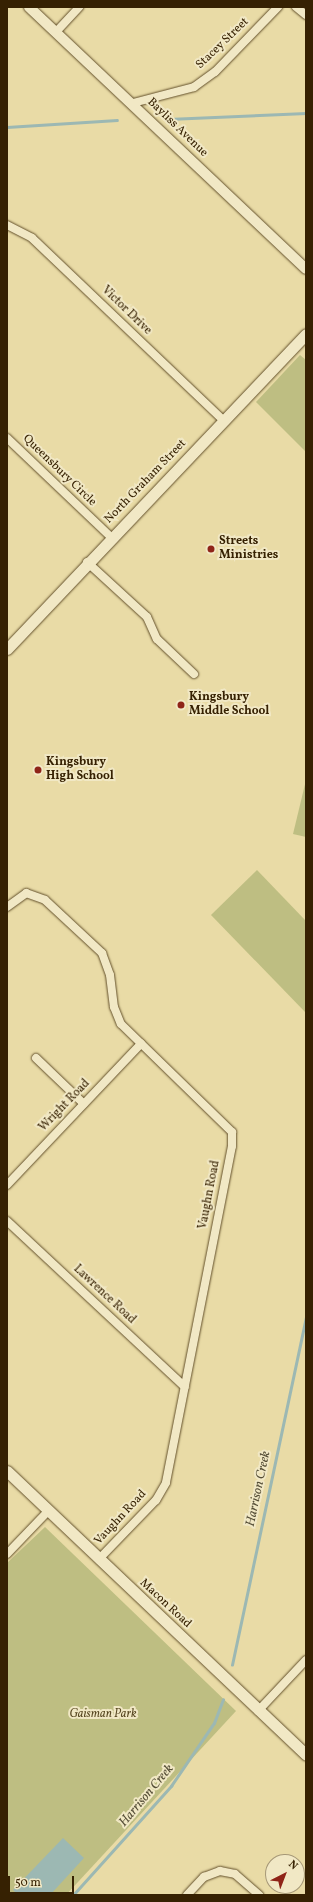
<!DOCTYPE html>
<html>
<head>
<meta charset="utf-8">
<style>
  body { margin:0 }
  #map { position:relative; width:313px; height:1902px; overflow:hidden; background:#e9dba6; font-family:Vollkorn,serif }
  div>[style] { position:absolute }
  .green>* { inset:0; background:#bebe82 }
  .water>* { inset:0; background:#9cb8b3 }
  .stream>* { height:2.5px; margin:-1.25px; padding:0 1.25px; transform-origin:1.25px; border-radius:1.25px; background:#9cb8b3 }
  .roads { filter:drop-shadow(0 0 1px #63502b) drop-shadow(0 0 1px #63502b) }
  .minor>* { height:8px; margin:-4px; padding:0 4px; transform-origin:4px; border-radius:4px; background:#f1e8c5 }
  .tertiary>* { height:10px; margin:-5px; padding:0 5px; transform-origin:5px; border-radius:5px; background:#f1e8c5 }
  .secondary>* { height:11px; margin:-5.5px; padding:0 5.5px; transform-origin:5.5px; border-radius:5.5px; background:#f1e8c5 }
  .dots>* { width:11px; height:11px; translate:-50% -50%; box-sizing:border-box; border:2px solid #f1e8c5; border-radius:50% }
  span { translate:-50% -50%; white-space:nowrap; text-align:center; line-height:1.15; -webkit-text-stroke:4px #f1e8c5; paint-order:stroke }
  .street-label { font-size:12px; color:#362102 }
  .poi-label { font-size:12px; color:#362102; font-weight:700 }
  .left { translate:0 -50%; text-align:left }
  .park-label { font-size:12px; color:#584822; font-style:italic }
  .water-label { font-size:13px; color:#554e37; font-style:italic }
  .frame { position:absolute; inset:0; border:8px solid #362102; pointer-events:none }
  .north { position:absolute; left:265px; top:1854px; width:40px; height:40px; box-sizing:border-box; background:#f1e8c5; border:1px solid #a69877; border-radius:50%; rotate:42deg; font-size:11px; font-weight:700; line-height:16px; text-align:center; color:#362102 }
  .north::after { content:''; display:block; margin:auto; width:14px; height:18px; background:#8f2418; clip-path:polygon(50% 0,100% 100%,50% 72%,0 100%) }
  .scale { position:absolute; left:8px; top:1876px; width:66px; height:18px; box-sizing:border-box; border:2px solid #362102; border-top:0; padding-left:5px; font-size:12px; line-height:14px; white-space:nowrap; color:#362102; -webkit-text-stroke:3px #f1e8c5; paint-order:stroke }
</style>
</head>
<body>
<div id="map">
  <div class="green">
    <i style="clip-path:polygon(300px 355px,306px 360px,306px 452px,256px 402px)"></i>
    <i style="clip-path:polygon(306px 780px,306px 837px,293px 834px)"></i>
    <i style="clip-path:polygon(257px 870px,306px 921px,306px 1013px,211px 915px)"></i>
    <i style="clip-path:polygon(45px 1527px,236px 1711px,66px 1895px,7px 1895px,7px 1563px)"></i>
  </div>
  <div class="water">
    <i style="clip-path:polygon(63px 1838px,84px 1858px,50px 1895px,18px 1895px,13px 1890px)"></i>
  </div>
  <div class="stream">
    <i style="left:168px;top:119px;width:138px;rotate:-2.5deg"></i>
    <i style="left:7px;top:127px;width:110px;rotate:-3.6deg"></i>
    <i style="left:232px;top:1665px;width:355px;rotate:-78deg"></i>
    <i style="left:73px;top:1895px;width:147px;rotate:-48deg"></i>
    <i style="left:171px;top:1786px;width:76px;rotate:-55.7deg"></i>
    <i style="left:214px;top:1723px;width:25px;rotate:-69deg"></i>
  </div>
  <div class="roads">
    <div class="minor">
      <i style="left:296px;top:7px;width:13px;rotate:39deg"></i>
      <i style="left:56px;top:32px;width:34px;rotate:-47deg"></i>
      <i style="left:133px;top:103px;width:63px;rotate:-14.7deg"></i>
      <i style="left:194px;top:87px;width:26px;rotate:-36deg"></i>
      <i style="left:215px;top:72px;width:91px;rotate:-45.9deg"></i>
      <i style="left:7px;top:225px;width:28px;rotate:27deg"></i>
      <i style="left:32px;top:238px;width:264px;rotate:43.6deg"></i>
      <i style="left:7px;top:438px;width:144px;rotate:43.6deg"></i>
      <i style="left:87px;top:562px;width:81px;rotate:42.5deg"></i>
      <i style="left:147px;top:617px;width:24px;rotate:66deg"></i>
      <i style="left:157px;top:639px;width:51px;rotate:43.4deg"></i>
      <i style="left:7px;top:907px;width:24px;rotate:-36deg"></i>
      <i style="left:26px;top:893px;width:20px;rotate:20deg"></i>
      <i style="left:45px;top:900px;width:78px;rotate:42.9deg"></i>
      <i style="left:102px;top:953px;width:23px;rotate:70deg"></i>
      <i style="left:110px;top:975px;width:32px;rotate:83deg"></i>
      <i style="left:114px;top:1007px;width:18px;rotate:68deg"></i>
      <i style="left:121px;top:1024px;width:155px;rotate:44.2deg"></i>
      <i style="left:232px;top:1132px;width:14px;rotate:90deg"></i>
      <i style="left:232px;top:1146px;width:343px;rotate:101.1deg"></i>
      <i style="left:166px;top:1483px;width:20px;rotate:120deg"></i>
      <i style="left:156px;top:1500px;width:82px;rotate:134deg"></i>
      <i style="left:36px;top:1058px;width:66px;rotate:43.8deg"></i>
      <i style="left:7px;top:1185px;width:195px;rotate:-46.5deg"></i>
      <i style="left:7px;top:1221px;width:243px;rotate:43deg"></i>
      <i style="left:7px;top:1554px;width:61px;rotate:-46.3deg"></i>
      <i style="left:258px;top:1711px;width:70px;rotate:-46.7deg"></i>
      <i style="left:187px;top:1895px;width:25px;rotate:-47deg"></i>
      <i style="left:204px;top:1877px;width:17px;rotate:-21deg"></i>
      <i style="left:220px;top:1871px;width:15px;rotate:11deg"></i>
      <i style="left:235px;top:1874px;width:32px;rotate:41deg"></i>
    </div>
    <div class="tertiary">
      <i style="left:29px;top:7px;width:381px;rotate:43.4deg"></i>
    </div>
    <div class="secondary">
      <i style="left:7px;top:649px;width:434px;rotate:-46.5deg"></i>
      <i style="left:7px;top:1471px;width:412px;rotate:43.5deg"></i>
    </div>
  </div>
  <div class="dots">
    <i style="left:211px;top:549px;background:#8f2418"></i>
    <i style="left:181px;top:705px;background:#8f2418"></i>
    <i style="left:38px;top:770px;background:#8f2418"></i>
  </div>
  <div class="street-label">
    <span style="left:223px;top:44px;rotate:-44deg">Stacey Street</span>
    <span style="left:177px;top:128px;rotate:44deg">Bayliss Avenue</span>
    <span style="left:126px;top:311px;rotate:44deg">Victor Drive</span>
    <span style="left:59px;top:471px;rotate:44deg">Queensbury Circle</span>
    <span style="left:146px;top:482px;rotate:-46deg">North Graham Street</span>
    <span style="left:65px;top:1106px;rotate:-46deg">Wright Road</span>
    <span style="left:210px;top:1195px;rotate:-79deg">Vaughn Road</span>
    <span style="left:104px;top:1295px;rotate:43deg">Lawrence Road</span>
    <span style="left:121px;top:1518px;rotate:-47deg">Vaughn Road</span>
    <span style="left:165px;top:1604px;rotate:43deg">Macon Road</span>
  </div>
  <div class="poi-label">
    <span class="left" style="left:219px;top:549px">Streets<br>Ministries</span>
    <span class="left" style="left:189px;top:705px">Kingsbury<br>Middle School</span>
    <span class="left" style="left:46px;top:770px">Kingsbury<br>High School</span>
  </div>
  <div class="park-label">
    <span style="left:103px;top:1715px">Gaisman Park</span>
  </div>
  <div class="water-label">
    <span style="left:259px;top:1489px;rotate:-78deg">Harrison Creek</span>
    <span style="left:147px;top:1796px;rotate:-50deg">Harrison Creek</span>
  </div>
  <div class="frame"></div>
  <div class="north">N</div>
  <div class="scale">50 m</div>
</div>
</body>
</html>
